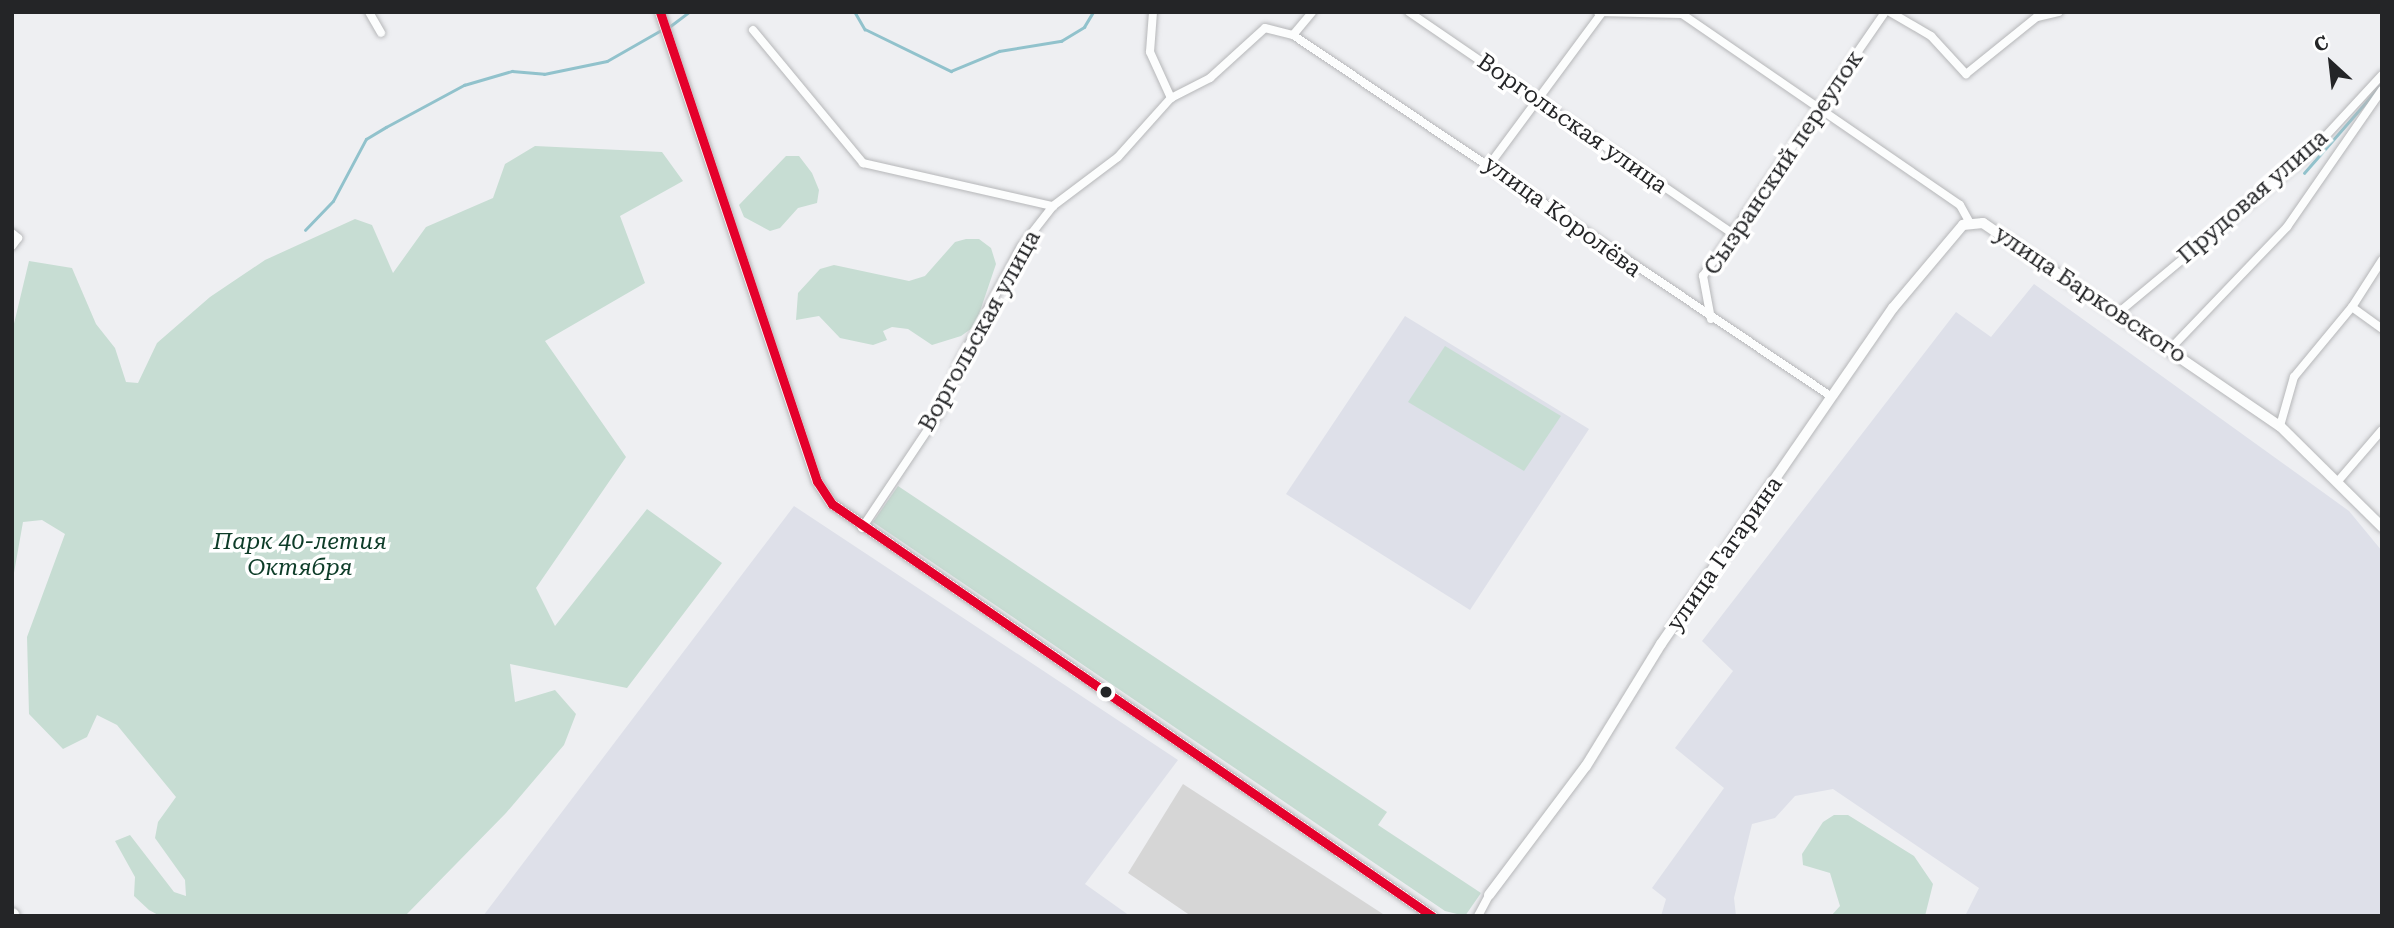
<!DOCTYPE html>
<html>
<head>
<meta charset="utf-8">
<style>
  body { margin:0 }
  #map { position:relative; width:2394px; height:928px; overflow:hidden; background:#eeeff2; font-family:"Roboto Serif",serif }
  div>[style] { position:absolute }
  .built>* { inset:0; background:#dee0e9 }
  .green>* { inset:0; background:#c7ddd3 }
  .stream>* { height:2.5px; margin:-1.25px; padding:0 1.25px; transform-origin:1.25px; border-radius:1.25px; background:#91c2cc }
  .building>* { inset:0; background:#d6d6d6 }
  .roads { filter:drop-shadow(0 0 2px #b6b7b9) drop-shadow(0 0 2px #b6b7b9) }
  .street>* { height:8px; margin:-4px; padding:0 4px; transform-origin:4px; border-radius:4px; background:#fcfdfd }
  .secondary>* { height:10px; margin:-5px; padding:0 5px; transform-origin:5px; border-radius:5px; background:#fcfdfd }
  .highway>* { height:14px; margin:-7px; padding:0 7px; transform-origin:7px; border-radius:7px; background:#fcfdfd }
  .bus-1>* { height:9px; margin:-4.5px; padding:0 4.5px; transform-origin:4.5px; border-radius:4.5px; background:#e4002b }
  .dots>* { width:19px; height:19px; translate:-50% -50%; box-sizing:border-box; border:4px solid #fff; border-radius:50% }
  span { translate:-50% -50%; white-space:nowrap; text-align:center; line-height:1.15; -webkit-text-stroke:7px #fff; paint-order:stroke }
  .street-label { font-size:23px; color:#242527 }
  .park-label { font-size:23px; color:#0d3c28; font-style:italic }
  .frame { position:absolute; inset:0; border:14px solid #242527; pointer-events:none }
  .north { position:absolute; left:2296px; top:28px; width:70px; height:70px; -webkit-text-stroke:5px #fff; paint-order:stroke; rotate:333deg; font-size:19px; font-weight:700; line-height:28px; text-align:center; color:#242527 }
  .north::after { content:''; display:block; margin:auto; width:24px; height:32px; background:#242527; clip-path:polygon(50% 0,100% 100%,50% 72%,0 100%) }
</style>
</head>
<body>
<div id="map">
  <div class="built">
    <i style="clip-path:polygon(2034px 284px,2349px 511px,2382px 551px,2382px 916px,1965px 916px,1979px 888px,1833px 789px,1795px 796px,1775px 818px,1752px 824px,1734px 898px,1736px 916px,1661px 916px,1666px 899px,1652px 888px,1724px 788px,1675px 748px,1733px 671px,1702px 641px,1956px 312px,1991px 337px)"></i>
    <i style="clip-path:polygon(1405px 316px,1589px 429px,1470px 610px,1286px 494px)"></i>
    <i style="clip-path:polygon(794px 506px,1178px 760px,1085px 884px,1130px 916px,483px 916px)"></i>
  </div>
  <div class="green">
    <i style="clip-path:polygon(535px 146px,662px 152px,683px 181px,620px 216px,645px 283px,545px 341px,626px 457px,536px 588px,555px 626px,647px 509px,722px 563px,627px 688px,510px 664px,515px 702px,555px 690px,576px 714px,564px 745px,506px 813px,405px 916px,160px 916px,149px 910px,134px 896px,135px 877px,115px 841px,130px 835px,174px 892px,186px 896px,185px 880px,155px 838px,158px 822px,176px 797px,117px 725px,97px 715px,87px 737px,63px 749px,29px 714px,27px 637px,65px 534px,42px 520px,23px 522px,12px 584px,12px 332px,29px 261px,72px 268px,96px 324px,115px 348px,126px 382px,138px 383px,157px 343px,210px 297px,265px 260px,355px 219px,372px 225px,393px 273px,426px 227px,493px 198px,505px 164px)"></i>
    <i style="clip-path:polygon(786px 156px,799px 156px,812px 173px,819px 190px,817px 203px,798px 208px,780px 228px,770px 231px,744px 217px,739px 205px)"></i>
    <i style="clip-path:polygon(966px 239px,979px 239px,991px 248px,996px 264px,975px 326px,961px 336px,932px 345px,908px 329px,892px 327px,883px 331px,887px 340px,873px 345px,840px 338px,819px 316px,796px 320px,798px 293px,820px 269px,834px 265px,909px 281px,925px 276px,955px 242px)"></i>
    <i style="clip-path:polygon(1445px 346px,1561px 416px,1524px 471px,1408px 402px)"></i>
    <i style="clip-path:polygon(898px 486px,1387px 812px,1378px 825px,1481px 893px,1465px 916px,1445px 911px,873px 522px)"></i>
    <i style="clip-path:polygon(1834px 815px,1848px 815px,1914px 856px,1933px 884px,1925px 916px,1831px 916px,1840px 906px,1830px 873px,1803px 865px,1802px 854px,1823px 822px)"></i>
  </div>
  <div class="stream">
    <i style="left:855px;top:12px;width:20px;rotate:60deg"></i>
    <i style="left:865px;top:29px;width:96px;rotate:26deg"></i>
    <i style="left:951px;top:71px;width:52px;rotate:-22.6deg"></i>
    <i style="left:999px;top:51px;width:63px;rotate:-9.2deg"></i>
    <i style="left:1061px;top:41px;width:27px;rotate:-31deg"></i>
    <i style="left:1084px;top:27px;width:17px;rotate:-59deg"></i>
    <i style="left:669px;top:27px;width:25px;rotate:-37deg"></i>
    <i style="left:2304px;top:173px;width:118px;rotate:-48.8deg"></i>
    <i style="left:305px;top:230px;width:40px;rotate:-46deg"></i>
    <i style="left:333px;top:201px;width:70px;rotate:-62deg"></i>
    <i style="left:366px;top:139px;width:23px;rotate:-31deg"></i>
    <i style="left:386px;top:127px;width:89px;rotate:-28.3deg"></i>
    <i style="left:464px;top:85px;width:50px;rotate:-16.3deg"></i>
    <i style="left:512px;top:71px;width:32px;rotate:5deg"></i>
    <i style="left:544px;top:74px;width:64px;rotate:-11.7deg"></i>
    <i style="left:607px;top:61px;width:64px;rotate:-29.7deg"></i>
  </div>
  <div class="building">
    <i style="clip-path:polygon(1183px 784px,1386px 916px,1191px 916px,1128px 873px)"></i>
  </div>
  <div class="roads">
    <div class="street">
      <i style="left:369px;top:12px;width:24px;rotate:60deg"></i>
      <i style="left:1153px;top:12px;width:40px;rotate:94.3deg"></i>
      <i style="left:1150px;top:52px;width:51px;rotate:65.5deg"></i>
      <i style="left:1409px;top:12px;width:395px;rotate:34.4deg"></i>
      <i style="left:1598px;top:12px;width:84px;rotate:1.4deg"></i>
      <i style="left:1682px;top:14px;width:337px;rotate:34.5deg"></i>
      <i style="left:1960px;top:205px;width:21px;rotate:61deg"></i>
      <i style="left:1890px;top:12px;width:48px;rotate:30.3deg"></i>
      <i style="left:1931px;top:36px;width:52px;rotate:47.4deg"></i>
      <i style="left:1966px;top:74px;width:91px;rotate:-38.8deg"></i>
      <i style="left:2037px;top:17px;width:22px;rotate:-13deg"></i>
      <i style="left:753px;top:30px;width:173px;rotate:50.4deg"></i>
      <i style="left:863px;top:163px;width:195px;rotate:12.8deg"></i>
      <i style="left:1293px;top:35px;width:30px;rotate:-50deg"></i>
      <i style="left:1490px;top:164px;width:187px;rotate:-53.5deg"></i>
      <i style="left:12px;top:233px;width:8px;rotate:40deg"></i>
      <i style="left:18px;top:238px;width:10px;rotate:127deg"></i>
      <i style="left:2352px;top:307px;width:37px;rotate:36deg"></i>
      <i style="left:2118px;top:313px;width:249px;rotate:-39.8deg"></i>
      <i style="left:2309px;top:154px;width:108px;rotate:-47.3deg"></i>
      <i style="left:1711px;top:319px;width:44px;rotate:-100.5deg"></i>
      <i style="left:1703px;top:276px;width:321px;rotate:-55.4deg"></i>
      <i style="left:2171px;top:348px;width:168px;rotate:-46.2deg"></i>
      <i style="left:2287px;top:227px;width:167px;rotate:-55.3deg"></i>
      <i style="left:2280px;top:426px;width:51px;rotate:-74.1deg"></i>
      <i style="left:2294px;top:377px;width:91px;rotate:-50.4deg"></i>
      <i style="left:2352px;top:307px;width:56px;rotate:-57.4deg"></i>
      <i style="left:2339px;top:480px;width:66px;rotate:-49.3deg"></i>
      <i style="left:862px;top:528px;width:142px;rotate:-56.2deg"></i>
      <i style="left:941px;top:410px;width:50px;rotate:-69deg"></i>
      <i style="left:959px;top:363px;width:132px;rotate:-61.9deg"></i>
      <i style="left:1021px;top:247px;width:52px;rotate:-52deg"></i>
      <i style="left:1053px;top:206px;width:81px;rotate:-37deg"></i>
      <i style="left:1118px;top:157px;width:79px;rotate:-48.1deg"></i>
      <i style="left:1171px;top:98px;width:44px;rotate:-27.1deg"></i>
      <i style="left:1210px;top:78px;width:74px;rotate:-42.3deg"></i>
      <i style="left:1265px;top:28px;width:29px;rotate:14deg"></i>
      <i style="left:1293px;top:35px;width:649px;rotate:33.89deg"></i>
      <i style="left:1478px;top:916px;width:24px;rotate:-62deg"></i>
    </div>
    <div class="secondary">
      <i style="left:660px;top:12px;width:495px;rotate:71.5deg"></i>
      <i style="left:817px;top:481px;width:27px;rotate:57deg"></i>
      <i style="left:832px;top:504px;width:728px;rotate:34.48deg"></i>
      <i style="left:1489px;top:895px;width:161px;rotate:-53.1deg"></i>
      <i style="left:1586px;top:766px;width:143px;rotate:-58.4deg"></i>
      <i style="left:1661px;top:644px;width:408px;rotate:-55.4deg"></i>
      <i style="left:1893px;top:308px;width:109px;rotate:-49.9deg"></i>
      <i style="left:1963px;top:225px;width:20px;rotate:-6deg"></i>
      <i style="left:1983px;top:223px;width:360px;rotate:34.4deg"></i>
      <i style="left:2280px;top:426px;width:144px;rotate:44.7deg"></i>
    </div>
    <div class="highway">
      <i style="left:12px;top:915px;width:1px;rotate:45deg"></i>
    </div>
  </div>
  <div class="bus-1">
    <i style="left:660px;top:12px;width:495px;rotate:71.5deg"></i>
    <i style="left:817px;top:481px;width:27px;rotate:57deg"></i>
    <i style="left:832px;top:504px;width:728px;rotate:34.48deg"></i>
  </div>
  <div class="dots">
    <i style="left:1106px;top:692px;background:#242527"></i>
  </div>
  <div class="street-label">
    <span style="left:1572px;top:124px;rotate:35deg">Воргольская улица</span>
    <span style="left:1784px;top:163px;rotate:-56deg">Сызранский переулок</span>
    <span style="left:2253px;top:197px;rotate:-41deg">Прудовая улица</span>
    <span style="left:1562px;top:217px;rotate:36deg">улица Королёва</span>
    <span style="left:2090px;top:295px;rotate:34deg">улица Барковского</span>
    <span style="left:980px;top:331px;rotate:-61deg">Воргольская улица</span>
    <span style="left:1725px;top:554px;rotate:-55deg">улица Гагарина</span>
  </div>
  <div class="park-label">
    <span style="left:300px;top:555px">Парк 40-летия<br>Октября</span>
  </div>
  <div class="frame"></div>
  <div class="north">С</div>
</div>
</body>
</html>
